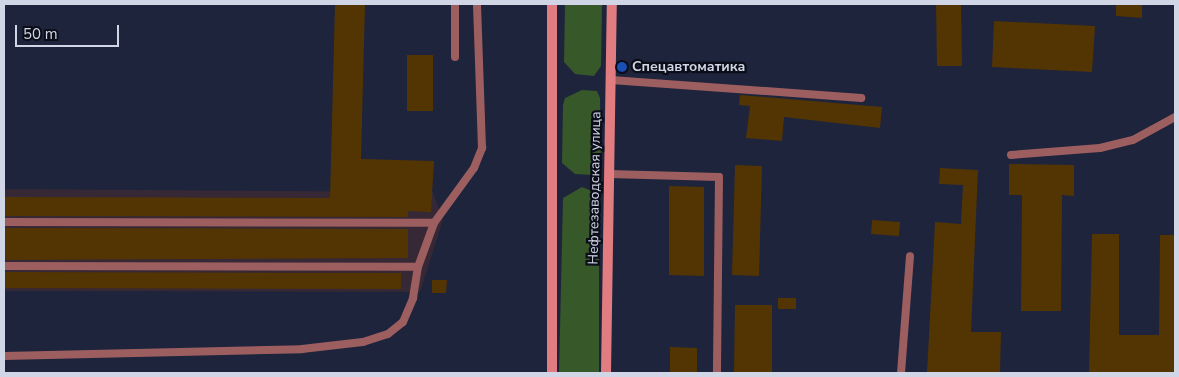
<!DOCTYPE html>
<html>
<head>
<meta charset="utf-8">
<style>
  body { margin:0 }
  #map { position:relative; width:1179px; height:377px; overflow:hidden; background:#1d243c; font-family:"Nunito Sans",sans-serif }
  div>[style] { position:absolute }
  .industrial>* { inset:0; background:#362835 }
  .green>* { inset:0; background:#375829 }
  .building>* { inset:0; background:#533503 }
  .lane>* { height:8px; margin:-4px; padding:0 4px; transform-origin:4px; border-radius:4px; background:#9d5e60 }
  .secondary>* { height:10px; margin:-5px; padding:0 5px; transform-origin:5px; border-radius:5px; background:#e17d80 }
  .dots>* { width:14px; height:14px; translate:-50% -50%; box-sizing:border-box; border:2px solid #0b0e19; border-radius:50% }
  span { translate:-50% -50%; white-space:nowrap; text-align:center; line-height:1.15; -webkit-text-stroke:4.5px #0b0e19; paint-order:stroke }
  .poi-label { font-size:14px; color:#d1d6e6; font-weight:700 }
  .left { translate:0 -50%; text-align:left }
  .street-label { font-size:14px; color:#d1d6e6 }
  .frame { position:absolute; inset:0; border:5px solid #d1d6e6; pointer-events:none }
  .scale { position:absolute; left:15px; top:25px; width:104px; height:22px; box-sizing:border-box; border:2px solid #d1d6e6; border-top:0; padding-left:6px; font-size:15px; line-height:18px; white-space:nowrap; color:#d1d6e6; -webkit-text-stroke:4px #0b0e19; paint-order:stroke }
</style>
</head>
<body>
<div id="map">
  <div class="industrial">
    <i style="clip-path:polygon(4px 189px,433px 192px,443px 220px,420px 292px,4px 291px)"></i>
  </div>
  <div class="green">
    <i style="clip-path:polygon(565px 4px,602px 4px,601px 66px,594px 76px,575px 74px,564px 62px)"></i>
    <i style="clip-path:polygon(582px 90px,597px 91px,600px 98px,601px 165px,593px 175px,575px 174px,562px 163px,563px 105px,565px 98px)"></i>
    <i style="clip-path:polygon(582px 187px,597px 193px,599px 203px,599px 373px,559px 373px,563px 198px)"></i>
  </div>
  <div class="building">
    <i style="clip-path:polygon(335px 4px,365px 4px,361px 159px,434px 161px,431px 212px,408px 211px,408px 217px,4px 216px,4px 197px,330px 198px)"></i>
    <i style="clip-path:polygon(936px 4px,961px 4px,962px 66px,937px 66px)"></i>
    <i style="clip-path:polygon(1116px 4px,1142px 4px,1142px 18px,1116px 16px)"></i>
    <i style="clip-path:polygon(994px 21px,1095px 26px,1092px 72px,992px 67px)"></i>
    <i style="clip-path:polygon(407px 55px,433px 55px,433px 111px,407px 111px)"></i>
    <i style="clip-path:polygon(740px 95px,882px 107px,880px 128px,784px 117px,782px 141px,746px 138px,750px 106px,739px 105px)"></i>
    <i style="clip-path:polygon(1009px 164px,1074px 165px,1074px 196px,1062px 195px,1061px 311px,1021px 311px,1022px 195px,1009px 195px)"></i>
    <i style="clip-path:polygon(735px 165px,762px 166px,759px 276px,732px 275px)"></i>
    <i style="clip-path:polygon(940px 168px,978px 170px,971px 332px,1001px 332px,1000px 373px,927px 373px,935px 222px,961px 224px,963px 185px,939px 184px)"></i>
    <i style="clip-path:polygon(669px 186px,704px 187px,704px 276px,669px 275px)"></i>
    <i style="clip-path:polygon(872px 220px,900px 222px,899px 236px,871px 234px)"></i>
    <i style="clip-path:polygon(4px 228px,408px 229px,408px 258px,4px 260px)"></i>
    <i style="clip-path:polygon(1092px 234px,1119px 234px,1119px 335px,1159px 335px,1160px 235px,1175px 235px,1175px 373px,1089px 373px)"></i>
    <i style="clip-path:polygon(4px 272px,401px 273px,401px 289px,4px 288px)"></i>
    <i style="clip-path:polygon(432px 280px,447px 280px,446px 293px,432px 293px)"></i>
    <i style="clip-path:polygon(778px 298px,796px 298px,796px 309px,778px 309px)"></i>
    <i style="clip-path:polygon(735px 305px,772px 305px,772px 373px,734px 373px)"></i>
    <i style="clip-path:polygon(670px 347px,697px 348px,697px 373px,670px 373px)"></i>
  </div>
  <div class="lane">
    <i style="left:455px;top:57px;width:53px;rotate:-90deg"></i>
    <i style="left:611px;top:80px;width:251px;rotate:4.1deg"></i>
    <i style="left:1011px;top:155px;width:89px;rotate:-4.5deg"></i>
    <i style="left:1100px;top:148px;width:34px;rotate:-14deg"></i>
    <i style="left:1133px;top:140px;width:48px;rotate:-28.7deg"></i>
    <i style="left:609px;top:174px;width:110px;rotate:1.6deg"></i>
    <i style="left:719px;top:177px;width:196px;rotate:90.6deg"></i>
    <i style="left:4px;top:222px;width:430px;rotate:0.1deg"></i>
    <i style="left:4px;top:266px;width:414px;rotate:0.1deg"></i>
    <i style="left:4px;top:356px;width:298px;rotate:-1.3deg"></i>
    <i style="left:302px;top:349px;width:61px;rotate:-6.5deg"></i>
    <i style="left:363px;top:342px;width:26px;rotate:-18deg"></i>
    <i style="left:388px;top:334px;width:19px;rotate:-39deg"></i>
    <i style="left:403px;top:322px;width:26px;rotate:-67deg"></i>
    <i style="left:413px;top:298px;width:31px;rotate:-81deg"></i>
    <i style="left:418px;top:267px;width:47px;rotate:-70deg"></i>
    <i style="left:434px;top:223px;width:68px;rotate:-54deg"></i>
    <i style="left:474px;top:168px;width:22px;rotate:-68deg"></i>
    <i style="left:482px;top:148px;width:144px;rotate:-92deg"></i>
    <i style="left:901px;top:373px;width:117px;rotate:-85.6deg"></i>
  </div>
  <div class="secondary">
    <i style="left:552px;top:4px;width:369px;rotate:90deg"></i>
    <i style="left:606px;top:373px;width:369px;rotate:-89.1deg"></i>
  </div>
  <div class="dots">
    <i style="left:622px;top:67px;background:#1a4fb4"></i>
  </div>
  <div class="poi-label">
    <span class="left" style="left:632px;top:67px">Спецавтоматика</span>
  </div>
  <div class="street-label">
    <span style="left:595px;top:188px;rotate:-89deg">Нефтезаводская улица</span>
  </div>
  <div class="frame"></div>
  <div class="scale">50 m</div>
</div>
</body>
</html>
